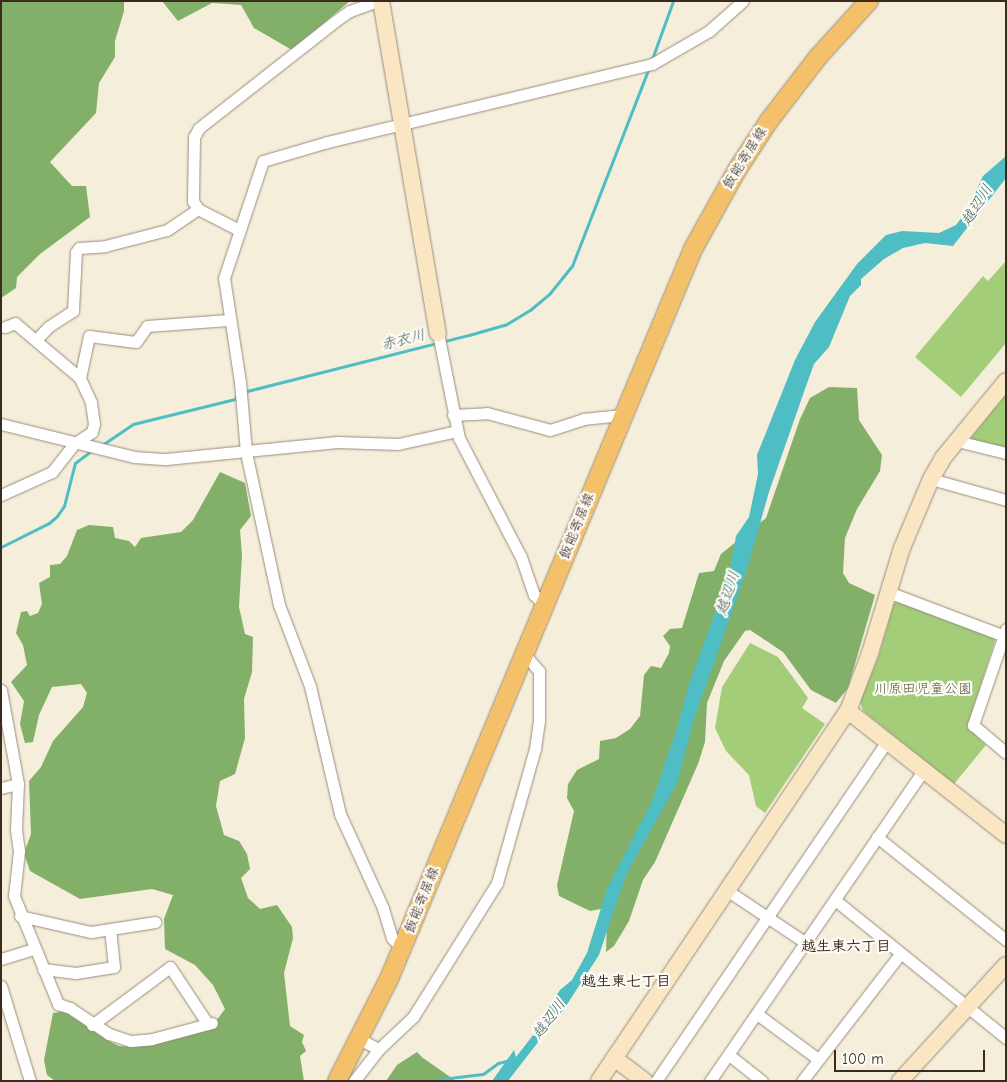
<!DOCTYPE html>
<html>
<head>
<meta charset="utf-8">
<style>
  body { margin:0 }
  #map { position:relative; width:1007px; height:1082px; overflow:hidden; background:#f5eeda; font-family:"Comic Neue","Klee One",sans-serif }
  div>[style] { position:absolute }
  .green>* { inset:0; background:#a3cd79 }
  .forest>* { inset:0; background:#82b069 }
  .water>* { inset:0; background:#4fbec4 }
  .stream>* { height:3px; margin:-1.5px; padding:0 1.5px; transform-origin:1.5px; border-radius:1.5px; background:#4fbec4 }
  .roads { filter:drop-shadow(0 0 1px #988c7c) drop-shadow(0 0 1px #988c7c) }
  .street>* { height:11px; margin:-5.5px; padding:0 5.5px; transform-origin:5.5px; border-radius:5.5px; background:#fff }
  .secondary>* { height:16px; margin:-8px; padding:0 8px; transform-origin:8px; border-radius:8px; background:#fbe6c3 }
  .primary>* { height:18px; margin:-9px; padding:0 9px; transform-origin:9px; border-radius:9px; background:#f4c16a }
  span { translate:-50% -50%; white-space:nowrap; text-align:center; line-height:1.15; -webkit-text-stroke:4.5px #fdfcf7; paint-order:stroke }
  .street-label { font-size:14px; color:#3b2a1e }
  .park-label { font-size:14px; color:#5a5b39 }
  .water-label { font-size:15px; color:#425e58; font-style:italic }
  .neighbourhood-label { font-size:15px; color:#3b2a1e; font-weight:700 }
  .frame { position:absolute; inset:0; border:2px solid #3b2a1e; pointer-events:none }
  .scale { position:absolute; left:834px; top:1050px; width:151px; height:22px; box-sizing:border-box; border:2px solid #3b2a1e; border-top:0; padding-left:6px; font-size:15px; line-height:18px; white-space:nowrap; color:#3b2a1e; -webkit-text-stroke:4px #fdfcf7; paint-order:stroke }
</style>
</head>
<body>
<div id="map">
  <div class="green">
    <i style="clip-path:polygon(1006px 261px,1006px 343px,961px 397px,915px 357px,983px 276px,988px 281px)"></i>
    <i style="clip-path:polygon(1006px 394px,1006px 448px,970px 439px)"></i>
    <i style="clip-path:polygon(899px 602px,993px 636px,995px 641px,967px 727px,986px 745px,954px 784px,863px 711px,860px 702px,879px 655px,894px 603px)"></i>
    <i style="clip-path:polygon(750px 643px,778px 657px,808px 698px,802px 708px,825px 724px,765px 813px,756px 806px,749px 775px,726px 751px,715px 728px,722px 687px)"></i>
  </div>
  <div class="forest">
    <i style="clip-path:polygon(1px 1px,124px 1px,124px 11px,115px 41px,115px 57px,99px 83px,96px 113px,50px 162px,72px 186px,86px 186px,90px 217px,40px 254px,17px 277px,16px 288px,1px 298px)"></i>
    <i style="clip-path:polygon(162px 1px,350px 1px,292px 50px,254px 28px,241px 5px,212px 3px,178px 21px)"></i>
    <i style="clip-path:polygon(829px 387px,857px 388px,859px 420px,882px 455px,880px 471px,857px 509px,845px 538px,843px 573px,849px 583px,875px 595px,848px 688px,836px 703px,811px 690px,783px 652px,750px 630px,745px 631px,724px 661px,707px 703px,705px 742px,698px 764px,655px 862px,643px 880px,629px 921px,614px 946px,606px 952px,607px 922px,601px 909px,590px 911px,559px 896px,557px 885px,574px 811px,567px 798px,568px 784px,577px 770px,599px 759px,600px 741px,616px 738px,630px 729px,640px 716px,644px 675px,651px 666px,661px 668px,669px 653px,670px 646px,663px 636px,670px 629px,682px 628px,699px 573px,714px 571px,721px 554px,766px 518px,800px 419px,810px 398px)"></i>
    <i style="clip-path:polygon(220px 472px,245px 483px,251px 516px,240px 530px,242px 555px,239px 607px,245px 634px,253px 637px,252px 672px,244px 699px,245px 738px,235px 774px,220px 781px,216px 806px,224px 835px,239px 841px,247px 854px,250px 869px,241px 878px,248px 898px,260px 909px,277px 905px,292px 927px,293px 938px,284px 973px,290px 1026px,304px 1035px,302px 1042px,306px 1051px,300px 1056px,304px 1081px,55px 1081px,47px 1075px,44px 1060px,53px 1013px,66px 1011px,105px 1039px,119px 1046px,135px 1047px,210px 1029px,225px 1009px,213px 985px,195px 965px,165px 949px,164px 919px,173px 895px,152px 889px,80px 899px,30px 871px,24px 853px,31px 834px,29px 781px,41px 767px,53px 741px,83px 707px,87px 693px,81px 684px,52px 687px,39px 715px,33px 742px,25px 743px,20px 724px,24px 701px,11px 682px,27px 665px,23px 645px,16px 633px,21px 612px,27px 611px,30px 616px,38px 613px,42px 604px,39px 583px,50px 577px,50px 565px,60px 564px,67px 556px,77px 530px,89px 525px,113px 527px,115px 538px,129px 541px,135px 547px,141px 538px,181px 532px,193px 520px)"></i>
    <i style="clip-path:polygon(417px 1052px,423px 1058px,456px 1081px,386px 1081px,397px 1065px)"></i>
  </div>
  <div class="water">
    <i style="clip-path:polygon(1006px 156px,1006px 178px,953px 246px,925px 243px,903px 248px,884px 259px,861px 279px,861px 285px,850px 296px,829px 347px,814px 364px,805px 389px,769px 492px,747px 569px,694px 719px,677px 783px,626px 875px,599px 955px,566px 1006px,508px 1081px,492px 1081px,514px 1050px,516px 1057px,541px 1025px,543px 1016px,560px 990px,572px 980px,587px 953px,607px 889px,652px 801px,677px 729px,689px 684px,729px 575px,736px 536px,749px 517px,758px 474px,757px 455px,795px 360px,815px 322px,857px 264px,886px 235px,902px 231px,939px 233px,956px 225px,968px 209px,983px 176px)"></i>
  </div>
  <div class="stream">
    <i style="left:652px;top:59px;width:62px;rotate:-70.1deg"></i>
    <i style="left:243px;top:392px;width:233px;rotate:-14.2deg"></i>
    <i style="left:469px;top:335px;width:37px;rotate:-16deg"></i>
    <i style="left:505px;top:325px;width:29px;rotate:-31deg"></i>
    <i style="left:530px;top:310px;width:26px;rotate:-40deg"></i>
    <i style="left:550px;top:293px;width:35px;rotate:-51deg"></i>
    <i style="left:572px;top:266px;width:213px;rotate:-68.8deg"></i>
    <i style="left:102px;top:445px;width:37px;rotate:-34deg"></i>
    <i style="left:133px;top:424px;width:105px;rotate:-13.8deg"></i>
    <i style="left:235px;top:399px;width:4px;rotate:-63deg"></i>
    <i style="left:1px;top:547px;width:54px;rotate:-26.6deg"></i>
    <i style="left:49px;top:523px;width:11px;rotate:-41deg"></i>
    <i style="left:57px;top:516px;width:12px;rotate:-55deg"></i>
    <i style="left:64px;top:506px;width:44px;rotate:-75.7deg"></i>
    <i style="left:75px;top:463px;width:21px;rotate:-37deg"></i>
    <i style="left:425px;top:1081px;width:58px;rotate:-6.9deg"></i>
    <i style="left:483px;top:1074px;width:19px;rotate:-36deg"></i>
    <i style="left:498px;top:1063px;width:12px;rotate:-14deg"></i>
  </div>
  <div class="roads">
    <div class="street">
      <i style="left:239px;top:230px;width:46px;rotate:-152.9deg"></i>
      <i style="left:198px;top:209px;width:9px;rotate:-122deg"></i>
      <i style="left:193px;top:201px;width:64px;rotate:-89.1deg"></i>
      <i style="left:194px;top:137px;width:10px;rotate:-61deg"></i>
      <i style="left:199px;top:128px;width:172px;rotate:-38.1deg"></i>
      <i style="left:334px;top:22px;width:19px;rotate:-35deg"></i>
      <i style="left:350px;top:11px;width:29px;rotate:-20deg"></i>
      <i style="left:438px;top:333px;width:107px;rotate:78.7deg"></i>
      <i style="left:459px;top:438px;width:134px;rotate:62.5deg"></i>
      <i style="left:521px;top:557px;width:40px;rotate:71.1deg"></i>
      <i style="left:534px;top:595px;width:13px;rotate:42deg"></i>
      <i style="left:37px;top:339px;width:16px;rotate:-47deg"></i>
      <i style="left:48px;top:327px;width:30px;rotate:-33deg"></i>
      <i style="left:73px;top:311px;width:59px;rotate:-87.1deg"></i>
      <i style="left:76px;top:252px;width:5px;rotate:-53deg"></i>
      <i style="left:79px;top:248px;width:26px;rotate:-4deg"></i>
      <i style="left:105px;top:246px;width:64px;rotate:-14.5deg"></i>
      <i style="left:167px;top:230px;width:37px;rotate:-34deg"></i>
      <i style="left:80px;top:378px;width:43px;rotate:-77.9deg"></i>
      <i style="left:89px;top:336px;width:47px;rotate:7.3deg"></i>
      <i style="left:136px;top:342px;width:19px;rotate:-55deg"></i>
      <i style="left:147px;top:326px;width:81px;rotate:-4.2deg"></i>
      <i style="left:453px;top:415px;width:34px;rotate:-3deg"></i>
      <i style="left:487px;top:413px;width:65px;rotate:15.1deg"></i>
      <i style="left:550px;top:430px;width:35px;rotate:-18deg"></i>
      <i style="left:583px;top:419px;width:39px;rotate:-6deg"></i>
      <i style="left:1px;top:424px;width:137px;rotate:13.9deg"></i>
      <i style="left:134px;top:457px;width:32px;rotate:4deg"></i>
      <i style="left:166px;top:459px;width:172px;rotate:-5.7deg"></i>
      <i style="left:337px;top:442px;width:61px;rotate:1.9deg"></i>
      <i style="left:398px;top:444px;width:60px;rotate:-12.4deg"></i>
      <i style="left:957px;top:441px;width:50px;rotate:13.8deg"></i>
      <i style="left:931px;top:479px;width:78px;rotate:15.6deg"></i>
      <i style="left:1px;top:495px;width:56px;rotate:-24.3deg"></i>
      <i style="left:52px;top:472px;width:37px;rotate:-52deg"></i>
      <i style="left:75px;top:443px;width:20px;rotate:-33deg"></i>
      <i style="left:92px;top:432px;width:8px;rotate:-76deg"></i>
      <i style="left:94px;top:424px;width:22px;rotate:-98deg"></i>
      <i style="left:91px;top:402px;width:26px;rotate:-115deg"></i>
      <i style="left:80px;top:378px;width:85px;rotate:-139.8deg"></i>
      <i style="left:15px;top:323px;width:11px;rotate:158deg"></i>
      <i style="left:888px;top:592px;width:122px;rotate:20.7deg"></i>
      <i style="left:1006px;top:629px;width:102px;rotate:109deg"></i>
      <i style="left:973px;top:725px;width:43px;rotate:40.3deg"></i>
      <i style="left:1px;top:690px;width:96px;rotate:79.7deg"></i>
      <i style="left:18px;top:784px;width:46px;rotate:92.5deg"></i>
      <i style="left:16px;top:830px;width:21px;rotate:82deg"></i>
      <i style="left:19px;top:851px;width:45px;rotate:96.3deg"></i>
      <i style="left:14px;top:896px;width:117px;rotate:67.8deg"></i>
      <i style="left:58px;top:1004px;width:13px;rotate:18deg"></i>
      <i style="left:70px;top:1008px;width:47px;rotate:33.7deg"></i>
      <i style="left:109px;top:1034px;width:23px;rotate:18deg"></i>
      <i style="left:131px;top:1041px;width:21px;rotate:-5deg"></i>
      <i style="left:152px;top:1039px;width:62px;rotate:-14.9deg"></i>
      <i style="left:1px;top:788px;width:17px;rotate:-13deg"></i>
      <i style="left:877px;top:837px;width:165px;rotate:38.6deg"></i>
      <i style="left:728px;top:891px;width:94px;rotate:33.7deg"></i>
      <i style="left:835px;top:900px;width:220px;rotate:38.9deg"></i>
      <i style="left:20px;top:916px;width:73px;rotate:12.7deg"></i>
      <i style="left:91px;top:932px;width:65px;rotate:-8.9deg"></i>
      <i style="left:402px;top:948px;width:14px;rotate:-135deg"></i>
      <i style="left:392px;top:938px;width:31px;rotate:-107deg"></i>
      <i style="left:383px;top:908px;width:103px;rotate:-114.6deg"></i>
      <i style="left:340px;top:814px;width:131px;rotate:-103.2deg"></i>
      <i style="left:310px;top:686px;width:87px;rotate:-110.9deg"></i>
      <i style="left:279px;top:605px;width:157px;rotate:-102.2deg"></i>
      <i style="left:246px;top:452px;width:70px;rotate:-94.9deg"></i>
      <i style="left:240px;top:382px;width:105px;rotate:-98.7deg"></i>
      <i style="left:224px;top:278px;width:123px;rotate:-71.6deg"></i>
      <i style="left:263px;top:161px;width:67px;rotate:-16.5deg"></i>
      <i style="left:327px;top:142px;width:334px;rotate:-13.5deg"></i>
      <i style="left:652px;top:64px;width:66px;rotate:-30.1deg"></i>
      <i style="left:709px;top:31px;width:45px;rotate:-41.4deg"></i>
      <i style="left:1px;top:959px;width:34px;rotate:-17deg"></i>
      <i style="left:43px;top:969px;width:33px;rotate:7deg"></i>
      <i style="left:76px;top:973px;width:38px;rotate:-9deg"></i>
      <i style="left:114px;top:967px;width:38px;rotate:-96deg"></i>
      <i style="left:1px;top:986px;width:99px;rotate:73deg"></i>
      <i style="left:757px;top:1014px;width:76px;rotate:36.4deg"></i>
      <i style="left:92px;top:1025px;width:97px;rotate:-36.6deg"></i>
      <i style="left:170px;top:967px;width:67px;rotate:56.5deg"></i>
      <i style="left:361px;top:1040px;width:20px;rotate:27deg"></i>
      <i style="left:379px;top:1049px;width:47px;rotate:-43.3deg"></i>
      <i style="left:413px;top:1017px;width:158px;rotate:-57.9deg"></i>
      <i style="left:497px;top:883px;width:139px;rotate:-74.2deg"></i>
      <i style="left:535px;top:749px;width:28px;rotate:-82deg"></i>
      <i style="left:539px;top:721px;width:50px;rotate:-90deg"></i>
      <i style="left:539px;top:671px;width:23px;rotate:-131deg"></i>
      <i style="left:729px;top:1055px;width:42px;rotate:38.2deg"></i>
      <i style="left:354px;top:1081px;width:41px;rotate:-52deg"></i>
      <i style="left:656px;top:1081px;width:411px;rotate:-55.8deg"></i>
      <i style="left:710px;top:1081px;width:378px;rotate:-55.5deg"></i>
      <i style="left:802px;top:1081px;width:160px;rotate:-52.3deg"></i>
    </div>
    <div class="secondary">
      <i style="left:381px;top:1px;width:337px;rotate:80.3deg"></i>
      <i style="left:848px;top:711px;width:201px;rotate:38.1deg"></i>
      <i style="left:614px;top:1058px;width:38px;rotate:37deg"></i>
      <i style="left:599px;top:1081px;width:446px;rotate:-56.1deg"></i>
      <i style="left:848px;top:711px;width:62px;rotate:-69.2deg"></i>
      <i style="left:870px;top:653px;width:110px;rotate:-73.1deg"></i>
      <i style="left:902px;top:548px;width:75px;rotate:-67.2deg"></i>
      <i style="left:931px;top:479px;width:24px;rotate:-60deg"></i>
      <i style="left:943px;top:458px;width:99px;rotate:-50.7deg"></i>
      <i style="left:900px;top:1081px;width:157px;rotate:-47.6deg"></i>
    </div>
    <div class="primary">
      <i style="left:337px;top:1081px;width:114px;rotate:-63deg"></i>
      <i style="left:389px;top:979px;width:791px;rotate:-67.39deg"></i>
      <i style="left:693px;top:249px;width:90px;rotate:-60.9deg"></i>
      <i style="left:737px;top:170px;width:57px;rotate:-57.1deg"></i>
      <i style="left:768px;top:122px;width:82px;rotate:-52.4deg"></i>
      <i style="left:818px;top:57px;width:76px;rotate:-47.7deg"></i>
    </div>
  </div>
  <div class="street-label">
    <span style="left:745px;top:158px;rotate:-58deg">飯能寄居線</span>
    <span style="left:577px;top:526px;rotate:-68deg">飯能寄居線</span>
    <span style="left:422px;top:900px;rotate:-68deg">飯能寄居線</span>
  </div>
  <div class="park-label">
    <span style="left:923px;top:689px">川原田児童公園</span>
  </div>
  <div class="water-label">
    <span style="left:977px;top:205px;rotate:-58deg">越辺川</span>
    <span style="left:403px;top:340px;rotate:-14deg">赤衣川</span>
    <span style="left:728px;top:593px;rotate:-72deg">越辺川</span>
    <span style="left:549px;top:1019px;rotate:-54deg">越辺川</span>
  </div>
  <div class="neighbourhood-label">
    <span style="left:846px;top:947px">越生東六丁目</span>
    <span style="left:626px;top:982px">越生東七丁目</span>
  </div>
  <div class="frame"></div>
  <div class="scale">100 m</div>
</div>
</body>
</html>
